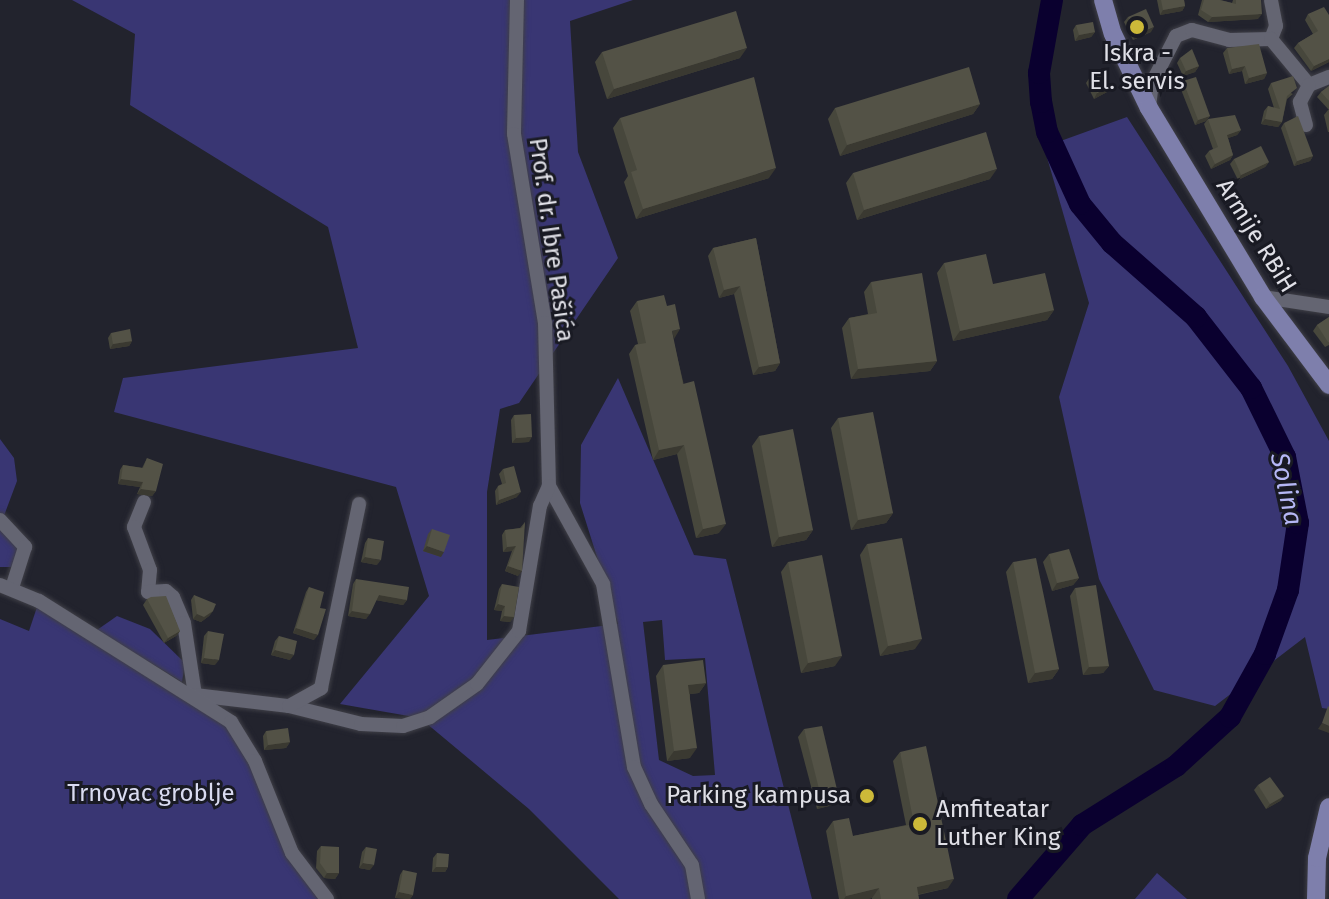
<!DOCTYPE html>
<html>
<head>
<meta charset="utf-8">
<style>
  body { margin:0 }
  #map { position:relative; width:1329px; height:899px; overflow:hidden; background:#22232d; font-family:"Fira Sans",sans-serif }
  div>[style] { position:absolute }
  .green>* { inset:0; background:#393673 }
  .river>* { height:22px; margin:-11px; padding:0 11px; transform-origin:11px; border-radius:11px; background:#0a002f }
  .roads { filter:drop-shadow(0 0 2px #3f3f47) drop-shadow(0 0 2px #3f3f47) }
  .minor>* { height:14px; margin:-7px; padding:0 7px; transform-origin:7px; border-radius:7px; background:#646572 }
  .major>* { height:18px; margin:-9px; padding:0 9px; transform-origin:9px; border-radius:9px; background:#7e7fac }
  .wall>* { inset:0; background:#47473c }
  .shaded-wall>* { inset:0; background:#3a3931 }
  .building>* { inset:0; background:#535246 }
  .dots>* { width:22px; height:22px; translate:-50% -50%; box-sizing:border-box; border:4px solid #191a23; border-radius:50% }
  span { translate:-50% -50%; white-space:nowrap; text-align:center; line-height:1.15; -webkit-text-stroke:6px #191a23; paint-order:stroke }
  .poi-label { font-size:24px; color:#e0e0e7 }
  .right { translate:-100% -50%; text-align:right }
  .left { translate:0 -50%; text-align:left }
  .street-label { font-size:24px; color:#e0e0e7 }
  .park-label { font-size:24px; color:#d9dbf0 }
  .water-label { font-size:26px; color:#b5b7f5; font-style:italic }
</style>
</head>
<body>
<div id="map">
  <div class="green">
    <i style="clip-path:polygon(evenodd,72px 0,633px 0,570px 21px,578px 152px,618px 258px,519px 403px,500px 409px,487px 492px,487px 640px,618px 624px,580px 503px,581px 445px,618px 378px,694px 555px,726px 559px,812px 899px,619px 899px,529px 809px,420px 718px,340px 704px,429px 596px,396px 487px,114px 412px,123px 378px,358px 348px,328px 227px,130px 105px,135px 34px,72px 0,662px 620px,665px 660px,705px 658px,715px 775px,693px 776px,659px 760px,643px 622px,662px 620px)"></i>
    <i style="clip-path:polygon(1127px 117px,1288px 366px,1329px 441px,1329px 709px,1322px 708px,1305px 637px,1215px 706px,1154px 690px,1099px 579px,1059px 397px,1089px 303px,1044px 147px)"></i>
    <i style="clip-path:polygon(0 439px,14px 458px,17px 481px,2px 521px,18px 534px,20px 556px,11px 567px,0 567px)"></i>
    <i style="clip-path:polygon(39px 601px,231px 722px,292px 853px,327px 899px,0 899px,0 619px,29px 631px)"></i>
    <i style="clip-path:polygon(117px 616px,150px 629px,185px 663px,182px 682px,97px 630px)"></i>
    <i style="clip-path:polygon(1157px 873px,1187px 899px,1135px 899px)"></i>
  </div>
  <div class="river">
    <i style="left:1018px;top:899px;width:98px;rotate:-49.1deg"></i>
    <i style="left:1082px;top:825px;width:111px;rotate:-32.1deg"></i>
    <i style="left:1176px;top:766px;width:73px;rotate:-42.2deg"></i>
    <i style="left:1230px;top:717px;width:72px;rotate:-60.9deg"></i>
    <i style="left:1265px;top:654px;width:68px;rotate:-70.2deg"></i>
    <i style="left:1288px;top:590px;width:68px;rotate:-81.5deg"></i>
    <i style="left:1298px;top:523px;width:67px;rotate:-101.1deg"></i>
    <i style="left:1285px;top:457px;width:77px;rotate:-116.2deg"></i>
    <i style="left:1251px;top:388px;width:90px;rotate:-127.8deg"></i>
    <i style="left:1196px;top:317px;width:112px;rotate:-138.6deg"></i>
    <i style="left:1112px;top:243px;width:50px;rotate:-129.4deg"></i>
    <i style="left:1080px;top:204px;width:79px;rotate:-114.6deg"></i>
    <i style="left:1047px;top:132px;width:31px;rotate:-101deg"></i>
    <i style="left:1041px;top:102px;width:29px;rotate:-94deg"></i>
    <i style="left:1039px;top:73px;width:74px;rotate:-79.9deg"></i>
  </div>
  <div class="roads">
    <div class="minor">
      <i style="left:517px;top:0;width:134px;rotate:91.3deg"></i>
      <i style="left:514px;top:134px;width:192px;rotate:80.7deg"></i>
      <i style="left:545px;top:323px;width:163px;rotate:88.6deg"></i>
      <i style="left:549px;top:486px;width:112px;rotate:61.1deg"></i>
      <i style="left:603px;top:584px;width:186px;rotate:80.4deg"></i>
      <i style="left:634px;top:767px;width:41px;rotate:65.3deg"></i>
      <i style="left:651px;top:804px;width:73px;rotate:56.1deg"></i>
      <i style="left:692px;top:865px;width:35px;rotate:80deg"></i>
      <i style="left:1271px;top:39px;width:14px;rotate:-69deg"></i>
      <i style="left:1276px;top:26px;width:26px;rotate:-101deg"></i>
      <i style="left:1149px;top:107px;width:24px;rotate:-83deg"></i>
      <i style="left:1152px;top:83px;width:53px;rotate:-62.9deg"></i>
      <i style="left:1176px;top:36px;width:17px;rotate:-21deg"></i>
      <i style="left:1192px;top:30px;width:38px;rotate:15deg"></i>
      <i style="left:1229px;top:40px;width:42px;rotate:-1.4deg"></i>
      <i style="left:1271px;top:39px;width:60px;rotate:50.4deg"></i>
      <i style="left:1309px;top:85px;width:22px;rotate:-22deg"></i>
      <i style="left:1306px;top:125px;width:24px;rotate:-105deg"></i>
      <i style="left:1300px;top:102px;width:19px;rotate:-62deg"></i>
      <i style="left:1263px;top:297px;width:67px;rotate:8.6deg"></i>
      <i style="left:144px;top:502px;width:27px;rotate:112deg"></i>
      <i style="left:134px;top:527px;width:46px;rotate:69.6deg"></i>
      <i style="left:150px;top:570px;width:22px;rotate:95deg"></i>
      <i style="left:148px;top:592px;width:18px;rotate:-3deg"></i>
      <i style="left:166px;top:591px;width:9px;rotate:41deg"></i>
      <i style="left:173px;top:597px;width:28px;rotate:67deg"></i>
      <i style="left:184px;top:623px;width:73px;rotate:81.3deg"></i>
      <i style="left:195px;top:695px;width:95px;rotate:6.7deg"></i>
      <i style="left:289px;top:706px;width:74px;rotate:14deg"></i>
      <i style="left:361px;top:724px;width:42px;rotate:2.7deg"></i>
      <i style="left:403px;top:726px;width:28px;rotate:-18deg"></i>
      <i style="left:430px;top:717px;width:57px;rotate:-35.1deg"></i>
      <i style="left:477px;top:684px;width:68px;rotate:-51.6deg"></i>
      <i style="left:519px;top:631px;width:127px;rotate:-80.5deg"></i>
      <i style="left:540px;top:506px;width:22px;rotate:-66deg"></i>
      <i style="left:0;top:520px;width:37px;rotate:47deg"></i>
      <i style="left:25px;top:547px;width:43px;rotate:107.6deg"></i>
      <i style="left:0;top:585px;width:42px;rotate:22.3deg"></i>
      <i style="left:39px;top:601px;width:227px;rotate:32.2deg"></i>
      <i style="left:231px;top:722px;width:46px;rotate:58.4deg"></i>
      <i style="left:255px;top:761px;width:99px;rotate:68.1deg"></i>
      <i style="left:292px;top:853px;width:58px;rotate:52.7deg"></i>
      <i style="left:289px;top:706px;width:37px;rotate:-29deg"></i>
      <i style="left:321px;top:688px;width:188px;rotate:-78.3deg"></i>
    </div>
    <div class="major">
      <i style="left:1103px;top:0;width:35px;rotate:74deg"></i>
      <i style="left:1113px;top:34px;width:82px;rotate:64.1deg"></i>
      <i style="left:1149px;top:108px;width:221px;rotate:58.9deg"></i>
      <i style="left:1263px;top:297px;width:110px;rotate:53.1deg"></i>
      <i style="left:1316px;top:899px;width:41px;rotate:-88.6deg"></i>
      <i style="left:1317px;top:858px;width:52px;rotate:-76.8deg"></i>
    </div>
  </div>
  <div class="wall">
    <i style="clip-path:polygon(1157px 0,1184px 0,1185px 6px,1182px 11px,1160px 15px)"></i>
    <i style="clip-path:polygon(1202px 0,1220px 0,1232px 3px,1233px 0,1261px 0,1258px 19px,1208px 22px,1198px 15px)"></i>
    <i style="clip-path:polygon(1308px 14px,1329px 15px,1329px 62px,1311px 71px,1294px 48px,1298px 43px,1313px 34px,1305px 20px)"></i>
    <i style="clip-path:polygon(1128px 17px,1151px 32px,1133px 40px,1124px 22px)"></i>
    <i style="clip-path:polygon(1076px 25px,1095px 32px,1091px 37px,1075px 41px,1073px 30px)"></i>
    <i style="clip-path:polygon(1227px 48px,1267px 73px,1264px 79px,1245px 84px,1242px 71px,1229px 74px,1223px 53px)"></i>
    <i style="clip-path:polygon(602px 52px,740px 58px,607px 99px,595px 62px)"></i>
    <i style="clip-path:polygon(1180px 58px,1199px 66px,1195px 72px,1183px 76px,1177px 63px)"></i>
    <i style="clip-path:polygon(1090px 77px,1107px 92px,1094px 99px,1086px 83px)"></i>
    <i style="clip-path:polygon(1183px 81px,1210px 116px,1206px 121px,1195px 125px,1180px 87px)"></i>
    <i style="clip-path:polygon(1271px 83px,1293px 94px,1287px 99px,1282px 122px,1278px 127px,1261px 124px,1264px 111px,1268px 106px,1274px 108px,1268px 89px)"></i>
    <i style="clip-path:polygon(1329px 86px,1329px 110px,1317px 97px,1321px 92px)"></i>
    <i style="clip-path:polygon(980px 104px,973px 114px,840px 156px,828px 119px,835px 108px)"></i>
    <i style="clip-path:polygon(1328px 110px,1329px 110px,1329px 132px,1328px 132px,1324px 115px)"></i>
    <i style="clip-path:polygon(620px 118px,769px 178px,636px 219px,624px 182px,628px 176px,613px 128px)"></i>
    <i style="clip-path:polygon(1208px 119px,1241px 130px,1237px 135px,1228px 138px,1233px 155px,1230px 160px,1211px 169px,1205px 156px,1209px 151px,1213px 149px,1204px 124px)"></i>
    <i style="clip-path:polygon(1284px 123px,1313px 156px,1310px 161px,1294px 166px,1281px 128px)"></i>
    <i style="clip-path:polygon(1234px 159px,1269px 162px,1265px 167px,1238px 180px,1230px 164px)"></i>
    <i style="clip-path:polygon(853px 173px,990px 179px,857px 220px,846px 183px)"></i>
    <i style="clip-path:polygon(756px 238px,780px 363px,775px 371px,753px 375px,734px 294px,719px 298px,708px 256px,713px 248px)"></i>
    <i style="clip-path:polygon(944px 263px,993px 284px,1054px 310px,1047px 320px,953px 341px,937px 273px)"></i>
    <i style="clip-path:polygon(871px 282px,937px 361px,930px 371px,851px 379px,842px 328px,849px 318px,868px 314px,864px 292px)"></i>
    <i style="clip-path:polygon(637px 301px,673px 339px,719px 533px,696px 538px,677px 454px,653px 460px,629px 354px,635px 345px,638px 344px,630px 311px)"></i>
    <i style="clip-path:polygon(1329px 317px,1329px 345px,1325px 347px,1313px 331px,1317px 325px)"></i>
    <i style="clip-path:polygon(111px 333px,132px 341px,129px 346px,110px 349px,108px 338px)"></i>
    <i style="clip-path:polygon(514px 415px,529px 442px,512px 443px,511px 420px)"></i>
    <i style="clip-path:polygon(838px 418px,893px 513px,886px 523px,851px 530px,831px 428px)"></i>
    <i style="clip-path:polygon(759px 436px,813px 530px,806px 540px,772px 547px,752px 446px)"></i>
    <i style="clip-path:polygon(147px 458px,156px 491px,152px 496px,137px 494px,140px 487px,118px 484px,120px 470px,123px 465px,142px 468px)"></i>
    <i style="clip-path:polygon(503px 469px,517px 497px,496px 505px,495px 491px,498px 486px,502px 484px,499px 474px)"></i>
    <i style="clip-path:polygon(525px 522px,518px 576px,505px 571px,512px 551px,503px 552px,502px 535px,505px 530px,520px 528px)"></i>
    <i style="clip-path:polygon(432px 529px,441px 557px,423px 551px,428px 534px)"></i>
    <i style="clip-path:polygon(368px 538px,377px 565px,361px 562px,365px 543px)"></i>
    <i style="clip-path:polygon(867px 544px,915px 649px,880px 656px,860px 555px)"></i>
    <i style="clip-path:polygon(1049px 554px,1079px 578px,1073px 585px,1052px 591px,1043px 562px)"></i>
    <i style="clip-path:polygon(788px 562px,835px 666px,801px 673px,781px 572px)"></i>
    <i style="clip-path:polygon(1013px 562px,1059px 669px,1052px 679px,1028px 683px,1006px 572px)"></i>
    <i style="clip-path:polygon(356px 579px,407px 600px,403px 605px,376px 600px,366px 619px,348px 616px,353px 584px)"></i>
    <i style="clip-path:polygon(502px 584px,514px 617px,510px 622px,500px 621px,502px 611px,494px 610px,499px 589px)"></i>
    <i style="clip-path:polygon(309px 587px,320px 608px,314px 640px,293px 633px,306px 592px)"></i>
    <i style="clip-path:polygon(1075px 588px,1109px 666px,1103px 673px,1083px 675px,1070px 596px)"></i>
    <i style="clip-path:polygon(194px 595px,213px 611px,209px 616px,201px 622px,193px 619px,191px 600px)"></i>
    <i style="clip-path:polygon(147px 599px,180px 631px,176px 636px,164px 643px,143px 605px)"></i>
    <i style="clip-path:polygon(208px 631px,215px 665px,201px 663px,204px 636px)"></i>
    <i style="clip-path:polygon(279px 636px,290px 660px,271px 655px,275px 641px)"></i>
    <i style="clip-path:polygon(663px 665px,706px 683px,699px 693px,690px 694px,690px 758px,667px 761px,656px 676px)"></i>
    <i style="clip-path:polygon(804px 729px,833px 805px,817px 809px,798px 737px)"></i>
    <i style="clip-path:polygon(266px 731px,290px 742px,286px 748px,264px 750px,263px 736px)"></i>
    <i style="clip-path:polygon(900px 752px,948px 888px,918px 895px,919px 899px,872px 899px,872px 898px,867px 899px,839px 899px,826px 831px,833px 821px,853px 836px,906px 825px,893px 761px)"></i>
    <i style="clip-path:polygon(1258px 785px,1284px 796px,1280px 801px,1266px 809px,1254px 790px)"></i>
    <i style="clip-path:polygon(321px 846px,339px 873px,335px 879px,324px 878px,316px 868px,317px 851px)"></i>
    <i style="clip-path:polygon(366px 847px,370px 870px,359px 868px,362px 852px)"></i>
    <i style="clip-path:polygon(437px 853px,448px 867px,445px 872px,432px 872px,433px 858px)"></i>
    <i style="clip-path:polygon(403px 870px,413px 895px,410px 899px,395px 898px,400px 875px)"></i>
  </div>
  <div class="shaded-wall">
    <i style="clip-path:polygon(1185px 6px,1182px 11px,1160px 15px,1163px 10px)"></i>
    <i style="clip-path:polygon(1262px 14px,1258px 19px,1208px 22px,1212px 17px)"></i>
    <i style="clip-path:polygon(1154px 27px,1151px 32px,1133px 40px,1136px 35px)"></i>
    <i style="clip-path:polygon(1095px 32px,1091px 37px,1075px 41px,1079px 35px)"></i>
    <i style="clip-path:polygon(747px 48px,740px 58px,607px 99px,614px 89px)"></i>
    <i style="clip-path:polygon(1329px 59px,1329px 62px,1311px 71px,1314px 66px)"></i>
    <i style="clip-path:polygon(1199px 66px,1195px 72px,1183px 76px,1186px 71px)"></i>
    <i style="clip-path:polygon(1245px 66px,1242px 71px,1229px 74px,1232px 69px)"></i>
    <i style="clip-path:polygon(1267px 73px,1264px 79px,1245px 84px,1249px 78px)"></i>
    <i style="clip-path:polygon(1110px 87px,1107px 92px,1094px 99px,1097px 93px)"></i>
    <i style="clip-path:polygon(980px 104px,973px 114px,840px 156px,847px 145px)"></i>
    <i style="clip-path:polygon(1210px 116px,1206px 121px,1195px 125px,1198px 120px)"></i>
    <i style="clip-path:polygon(1265px 119px,1282px 122px,1278px 127px,1261px 124px)"></i>
    <i style="clip-path:polygon(1241px 130px,1237px 135px,1223px 140px,1227px 135px)"></i>
    <i style="clip-path:polygon(1233px 155px,1230px 160px,1211px 169px,1215px 164px)"></i>
    <i style="clip-path:polygon(1313px 156px,1310px 161px,1294px 166px,1297px 161px)"></i>
    <i style="clip-path:polygon(1269px 162px,1265px 167px,1238px 180px,1241px 175px)"></i>
    <i style="clip-path:polygon(776px 168px,769px 178px,636px 219px,643px 209px)"></i>
    <i style="clip-path:polygon(997px 169px,990px 179px,857px 220px,864px 210px)"></i>
    <i style="clip-path:polygon(740px 286px,734px 294px,719px 298px,724px 290px)"></i>
    <i style="clip-path:polygon(1054px 310px,1047px 320px,953px 341px,960px 331px)"></i>
    <i style="clip-path:polygon(680px 329px,674px 339px,672px 331px)"></i>
    <i style="clip-path:polygon(132px 341px,129px 346px,110px 349px,113px 344px)"></i>
    <i style="clip-path:polygon(937px 361px,930px 371px,851px 379px,858px 369px)"></i>
    <i style="clip-path:polygon(780px 363px,775px 371px,753px 375px,759px 367px)"></i>
    <i style="clip-path:polygon(532px 437px,529px 442px,512px 443px,516px 438px)"></i>
    <i style="clip-path:polygon(684px 445px,677px 454px,653px 460px,659px 450px)"></i>
    <i style="clip-path:polygon(121px 479px,143px 482px,140px 487px,118px 484px)"></i>
    <i style="clip-path:polygon(141px 489px,156px 491px,152px 496px,137px 494px)"></i>
    <i style="clip-path:polygon(521px 492px,517px 497px,496px 505px,499px 500px)"></i>
    <i style="clip-path:polygon(893px 513px,886px 523px,851px 530px,858px 520px)"></i>
    <i style="clip-path:polygon(726px 524px,719px 533px,696px 538px,703px 529px)"></i>
    <i style="clip-path:polygon(813px 530px,806px 540px,772px 547px,779px 537px)"></i>
    <i style="clip-path:polygon(427px 546px,444px 552px,441px 557px,423px 551px)"></i>
    <i style="clip-path:polygon(516px 546px,512px 551px,503px 552px,507px 547px)"></i>
    <i style="clip-path:polygon(365px 557px,381px 560px,377px 565px,361px 562px)"></i>
    <i style="clip-path:polygon(508px 566px,522px 571px,518px 576px,505px 571px)"></i>
    <i style="clip-path:polygon(1079px 578px,1073px 585px,1052px 591px,1057px 583px)"></i>
    <i style="clip-path:polygon(379px 595px,407px 600px,403px 605px,375px 600px)"></i>
    <i style="clip-path:polygon(498px 604px,505px 606px,502px 611px,494px 610px)"></i>
    <i style="clip-path:polygon(213px 611px,209px 616px,201px 622px,193px 619px,197px 614px)"></i>
    <i style="clip-path:polygon(352px 611px,370px 614px,366px 619px,348px 616px)"></i>
    <i style="clip-path:polygon(504px 616px,514px 617px,510px 622px,500px 621px)"></i>
    <i style="clip-path:polygon(296px 628px,318px 635px,314px 640px,293px 633px)"></i>
    <i style="clip-path:polygon(180px 631px,176px 636px,164px 643px,168px 638px)"></i>
    <i style="clip-path:polygon(922px 639px,915px 649px,880px 656px,888px 646px)"></i>
    <i style="clip-path:polygon(275px 650px,294px 655px,290px 660px,271px 655px)"></i>
    <i style="clip-path:polygon(842px 656px,835px 666px,801px 673px,808px 663px)"></i>
    <i style="clip-path:polygon(204px 658px,219px 660px,215px 665px,201px 663px)"></i>
    <i style="clip-path:polygon(1109px 666px,1103px 673px,1083px 675px,1089px 667px)"></i>
    <i style="clip-path:polygon(1059px 669px,1052px 679px,1028px 683px,1035px 673px)"></i>
    <i style="clip-path:polygon(706px 683px,699px 693px,681px 695px,688px 685px)"></i>
    <i style="clip-path:polygon(1322px 723px,1329px 726px,1329px 733px,1318px 729px)"></i>
    <i style="clip-path:polygon(290px 742px,286px 748px,264px 750px,268px 745px)"></i>
    <i style="clip-path:polygon(697px 748px,690px 758px,667px 761px,674px 751px)"></i>
    <i style="clip-path:polygon(1284px 796px,1280px 801px,1266px 809px,1270px 804px)"></i>
    <i style="clip-path:polygon(839px 798px,833px 805px,817px 809px,822px 801px)"></i>
    <i style="clip-path:polygon(363px 863px,374px 865px,370px 870px,359px 868px)"></i>
    <i style="clip-path:polygon(436px 867px,448px 867px,445px 872px,432px 872px)"></i>
    <i style="clip-path:polygon(327px 873px,339px 873px,335px 879px,324px 878px)"></i>
    <i style="clip-path:polygon(954px 879px,948px 888px,910px 896px,917px 887px)"></i>
    <i style="clip-path:polygon(879px 888px,872px 898px,867px 899px,844px 899px,846px 896px)"></i>
    <i style="clip-path:polygon(399px 892px,413px 895px,410px 899px,395px 898px)"></i>
  </div>
  <div class="building">
    <i style="clip-path:polygon(1161px 0,1184px 0,1185px 6px,1163px 10px)"></i>
    <i style="clip-path:polygon(1204px 0,1220px 0,1236px 4px,1236px 0,1261px 0,1262px 14px,1212px 17px,1201px 10px)"></i>
    <i style="clip-path:polygon(1324px 7px,1329px 15px,1329px 59px,1314px 66px,1298px 43px,1318px 31px,1308px 14px)"></i>
    <i style="clip-path:polygon(1146px 9px,1154px 27px,1136px 35px,1128px 17px)"></i>
    <i style="clip-path:polygon(736px 11px,747px 48px,614px 89px,602px 52px)"></i>
    <i style="clip-path:polygon(1093px 22px,1095px 32px,1079px 35px,1076px 25px)"></i>
    <i style="clip-path:polygon(1259px 44px,1267px 73px,1249px 78px,1245px 66px,1232px 69px,1227px 48px)"></i>
    <i style="clip-path:polygon(1192px 49px,1199px 66px,1186px 71px,1180px 58px)"></i>
    <i style="clip-path:polygon(969px 67px,980px 104px,847px 145px,835px 108px)"></i>
    <i style="clip-path:polygon(1103px 71px,1110px 87px,1097px 93px,1090px 77px)"></i>
    <i style="clip-path:polygon(1293px 76px,1297px 88px,1287px 96px,1282px 122px,1265px 119px,1268px 106px,1280px 109px,1271px 83px)"></i>
    <i style="clip-path:polygon(754px 77px,776px 168px,643px 209px,631px 172px,637px 170px,620px 118px)"></i>
    <i style="clip-path:polygon(1196px 77px,1210px 116px,1198px 120px,1183px 81px)"></i>
    <i style="clip-path:polygon(1329px 86px,1329px 101px,1321px 92px)"></i>
    <i style="clip-path:polygon(1235px 115px,1241px 130px,1227px 135px,1233px 155px,1215px 164px,1209px 151px,1218px 147px,1208px 119px)"></i>
    <i style="clip-path:polygon(1298px 116px,1313px 156px,1297px 161px,1284px 123px)"></i>
    <i style="clip-path:polygon(986px 132px,997px 169px,864px 210px,853px 173px)"></i>
    <i style="clip-path:polygon(1261px 146px,1269px 162px,1241px 175px,1234px 159px)"></i>
    <i style="clip-path:polygon(756px 238px,780px 363px,759px 367px,740px 286px,724px 290px,713px 248px)"></i>
    <i style="clip-path:polygon(986px 254px,993px 284px,1045px 273px,1054px 310px,960px 331px,944px 263px)"></i>
    <i style="clip-path:polygon(922px 273px,937px 361px,858px 369px,849px 318px,877px 313px,871px 282px)"></i>
    <i style="clip-path:polygon(664px 295px,667px 306px,675px 304px,680px 329px,672px 331px,683px 384px,694px 381px,726px 524px,703px 529px,684px 445px,659px 450px,635px 345px,646px 343px,637px 301px)"></i>
    <i style="clip-path:polygon(1329px 317px,1329px 342px,1328px 342px,1317px 325px)"></i>
    <i style="clip-path:polygon(130px 329px,132px 341px,113px 344px,111px 333px)"></i>
    <i style="clip-path:polygon(873px 412px,893px 513px,858px 520px,838px 418px)"></i>
    <i style="clip-path:polygon(531px 414px,532px 437px,516px 438px,514px 415px)"></i>
    <i style="clip-path:polygon(793px 429px,813px 530px,779px 537px,759px 436px)"></i>
    <i style="clip-path:polygon(147px 458px,163px 464px,156px 491px,141px 489px,143px 482px,121px 479px,123px 465px,143px 468px)"></i>
    <i style="clip-path:polygon(514px 466px,521px 492px,499px 500px,498px 486px,506px 483px,503px 469px)"></i>
    <i style="clip-path:polygon(525px 522px,522px 571px,508px 566px,516px 546px,507px 547px,505px 530px,522px 528px)"></i>
    <i style="clip-path:polygon(432px 529px,450px 535px,444px 552px,427px 546px)"></i>
    <i style="clip-path:polygon(368px 538px,384px 541px,381px 560px,365px 557px)"></i>
    <i style="clip-path:polygon(902px 538px,922px 639px,888px 646px,867px 544px)"></i>
    <i style="clip-path:polygon(1069px 549px,1079px 578px,1057px 583px,1049px 554px)"></i>
    <i style="clip-path:polygon(822px 555px,842px 656px,808px 663px,788px 562px)"></i>
    <i style="clip-path:polygon(1036px 558px,1059px 669px,1035px 673px,1013px 562px)"></i>
    <i style="clip-path:polygon(356px 579px,409px 587px,407px 600px,379px 595px,370px 614px,352px 611px)"></i>
    <i style="clip-path:polygon(502px 584px,519px 587px,514px 617px,504px 616px,505px 606px,498px 604px)"></i>
    <i style="clip-path:polygon(1096px 585px,1109px 666px,1089px 667px,1075px 588px)"></i>
    <i style="clip-path:polygon(309px 587px,324px 592px,320px 608px,326px 609px,318px 635px,296px 628px)"></i>
    <i style="clip-path:polygon(194px 595px,216px 604px,213px 611px,204px 617px,197px 614px)"></i>
    <i style="clip-path:polygon(166px 596px,180px 631px,168px 638px,147px 599px,151px 597px)"></i>
    <i style="clip-path:polygon(208px 631px,224px 634px,219px 660px,204px 658px)"></i>
    <i style="clip-path:polygon(279px 636px,297px 641px,294px 655px,275px 650px)"></i>
    <i style="clip-path:polygon(703px 660px,706px 683px,688px 685px,697px 748px,674px 751px,663px 665px)"></i>
    <i style="clip-path:polygon(1328px 706px,1329px 707px,1329px 726px,1322px 723px)"></i>
    <i style="clip-path:polygon(822px 726px,839px 798px,822px 801px,804px 729px)"></i>
    <i style="clip-path:polygon(288px 728px,290px 742px,268px 745px,266px 731px)"></i>
    <i style="clip-path:polygon(926px 746px,954px 879px,917px 887px,919px 899px,881px 899px,879px 888px,846px 896px,833px 821px,849px 818px,853px 836px,914px 824px,900px 752px)"></i>
    <i style="clip-path:polygon(1270px 777px,1284px 796px,1270px 804px,1258px 785px)"></i>
    <i style="clip-path:polygon(321px 846px,339px 847px,339px 873px,327px 873px,320px 863px)"></i>
    <i style="clip-path:polygon(366px 847px,377px 849px,374px 865px,363px 863px)"></i>
    <i style="clip-path:polygon(437px 853px,449px 854px,448px 867px,436px 867px)"></i>
    <i style="clip-path:polygon(403px 870px,417px 873px,413px 895px,399px 892px)"></i>
  </div>
  <div class="dots">
    <i style="left:1137px;top:27px;background:#ccb939"></i>
    <i style="left:867px;top:796px;background:#ccb939"></i>
    <i style="left:920px;top:824px;background:#ccb939"></i>
  </div>
  <div class="poi-label">
    <span style="left:1137px;top:68px">Iskra -<br>El. servis</span>
    <span class="right" style="left:851px;top:796px">Parking kampusa</span>
    <span class="left" style="left:936px;top:824px">Amfiteatar<br>Luther King</span>
  </div>
  <div class="street-label">
    <span style="left:1256px;top:236px;rotate:58deg">Armije RBiH</span>
    <span style="left:551px;top:240px;rotate:82deg">Prof. dr. Ibre Pašića</span>
  </div>
  <div class="park-label">
    <span style="left:151px;top:794px">Trnovac groblje</span>
  </div>
  <div class="water-label">
    <span style="left:1286px;top:489px;rotate:78deg">Solina</span>
  </div>
</div>
</body>
</html>
